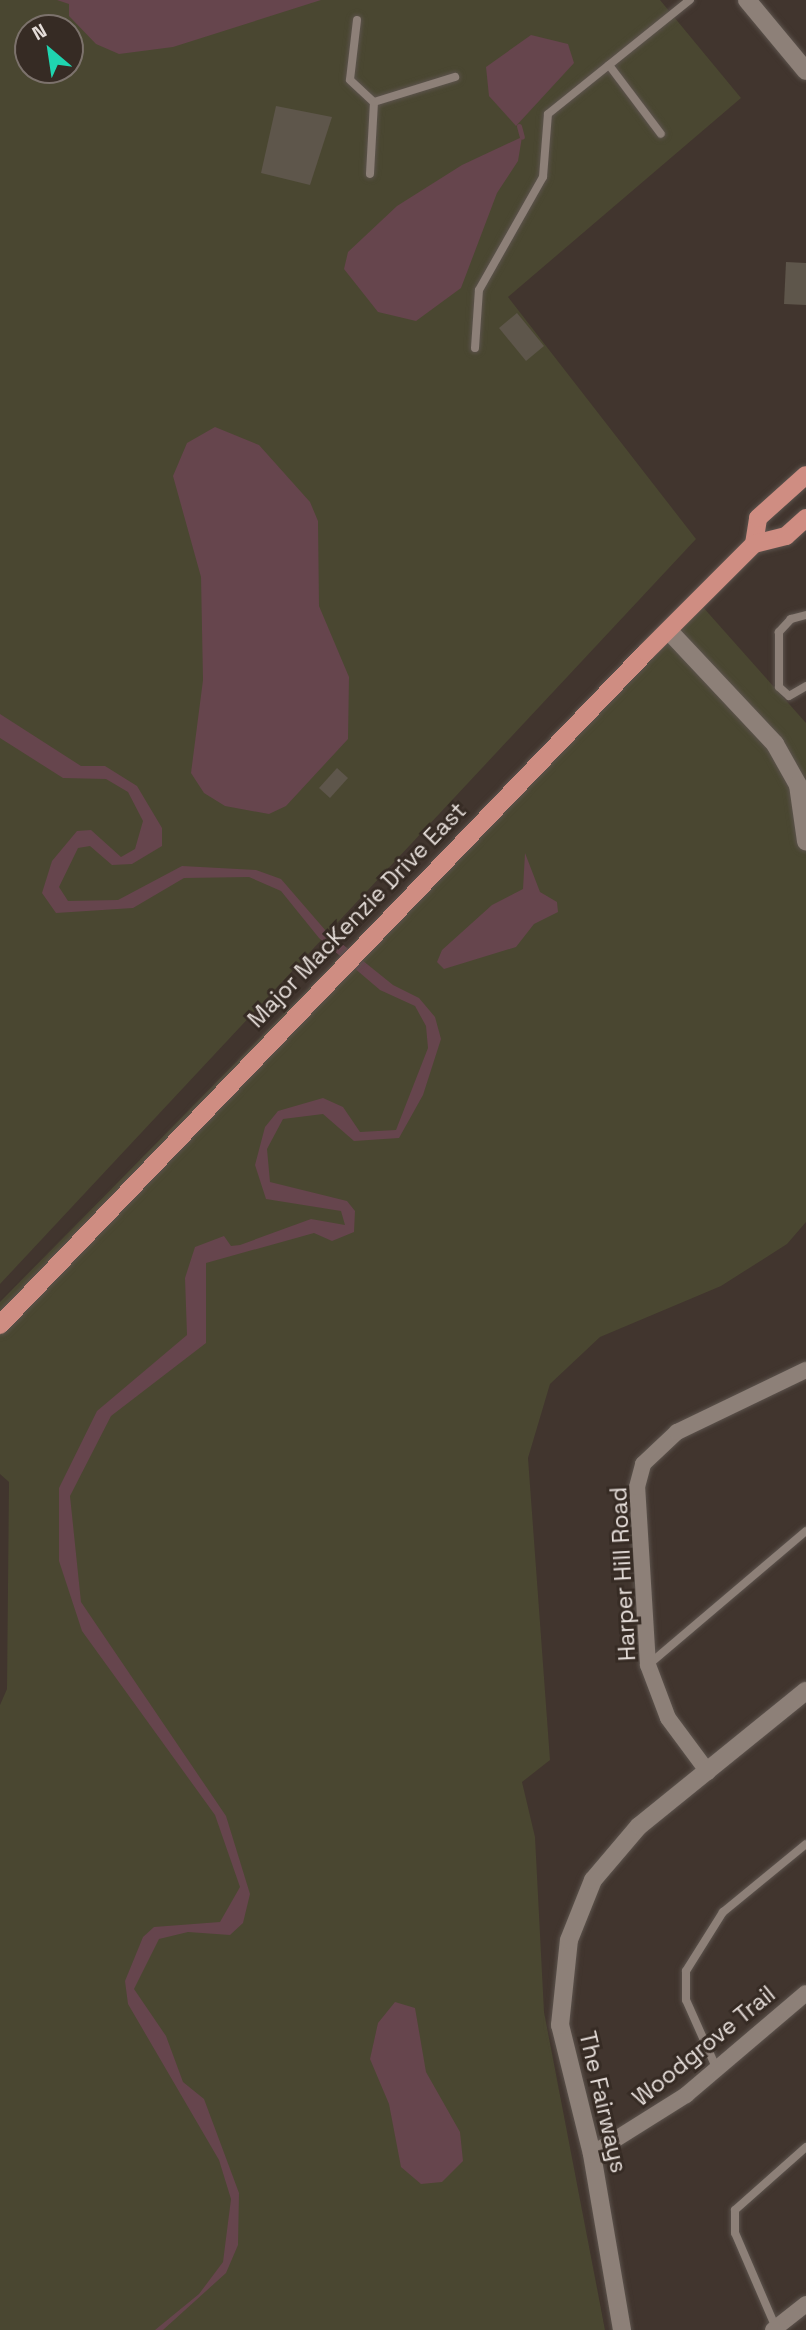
<!DOCTYPE html>
<html>
<head>
<meta charset="utf-8">
<style>
  body { margin:0 }
  #map { position:relative; width:806px; height:2330px; overflow:hidden; background:#41352e; font-family:"Space Grotesk",sans-serif }
  div>[style] { position:absolute }
  .green>* { inset:0; background:#4a4731 }
  .water>* { inset:0; background:#66454d }
  .stream>* { height:5px; margin:-2.5px; padding:0 2.5px; transform-origin:2.5px; border-radius:2.5px; background:#66454d }
  .building>* { inset:0; background:#5e564b }
  .roads { filter:drop-shadow(0 0 2px #5c534d) drop-shadow(0 0 2px #5c534d) }
  .lane>* { height:8px; margin:-4px; padding:0 4px; transform-origin:4px; border-radius:4px; background:#8d8078 }
  .street>* { height:16px; margin:-8px; padding:0 8px; transform-origin:8px; border-radius:8px; background:#8d8078 }
  .secondary>* { height:18px; margin:-9px; padding:0 9px; transform-origin:9px; border-radius:9px; background:#8d8078 }
  .primary>* { height:18px; margin:-9px; padding:0 9px; transform-origin:9px; border-radius:9px; background:#cf8d82 }
  span { translate:-50% -50%; white-space:nowrap; text-align:center; line-height:1.15; -webkit-text-stroke:6px #362b24; paint-order:stroke }
  .street-label { font-size:23px; color:#e5ddd9 }
  .north { position:absolute; left:14px; top:14px; width:70px; height:70px; box-sizing:border-box; background:#362b24; border:2px solid #7c726c; border-radius:50%; rotate:331deg; font-size:19px; font-weight:700; line-height:28px; text-align:center; color:#e5ddd9 }
  .north::after { content:''; display:block; margin:auto; width:24px; height:32px; background:#1fd5b0; clip-path:polygon(50% 0,100% 100%,50% 72%,0 100%) }
</style>
</head>
<body>
<div id="map">
  <div class="green">
    <i style="clip-path:polygon(evenodd,0 0,660px 0,741px 98px,508px 297px,696px 539px,0 1284px,0 0,28px 28px,70px 28px,70px 70px,28px 70px,28px 28px)"></i>
    <i style="clip-path:polygon(694px 597px,806px 723px,806px 1222px,787px 1244px,721px 1286px,600px 1337px,550px 1384px,528px 1458px,550px 1760px,522px 1782px,535px 1837px,544px 2012px,605px 2330px,0 2330px,0 1705px,7px 1689px,9px 1482px,0 1474px,0 1302px)"></i>
  </div>
  <div class="water">
    <i style="clip-path:polygon(57px 0,321px 0,173px 47px,119px 54px,96px 44px,69px 16px,69px 4px)"></i>
    <i style="clip-path:polygon(531px 35px,568px 44px,574px 63px,516px 126px,489px 96px,486px 67px)"></i>
    <i style="clip-path:polygon(522px 137px,518px 161px,497px 193px,461px 288px,416px 321px,378px 312px,344px 269px,348px 252px,397px 206px,462px 165px)"></i>
    <i style="clip-path:polygon(215px 427px,259px 445px,310px 502px,318px 521px,319px 606px,349px 677px,348px 739px,286px 806px,269px 814px,225px 806px,204px 793px,191px 773px,203px 680px,201px 577px,173px 476px,187px 443px)"></i>
    <i style="clip-path:polygon(0 714px,81px 766px,105px 766px,137px 786px,162px 828px,162px 846px,132px 864px,112px 865px,90px 846px,78px 848px,59px 887px,68px 901px,118px 900px,182px 866px,256px 870px,281px 879px,326px 931px,393px 985px,419px 998px,435px 1017px,441px 1039px,423px 1095px,399px 1138px,354px 1141px,323px 1114px,283px 1119px,267px 1149px,270px 1182px,347px 1201px,355px 1211px,354px 1232px,332px 1241px,314px 1233px,206px 1263px,206px 1343px,111px 1416px,70px 1496px,81px 1602px,226px 1816px,250px 1894px,243px 1923px,230px 1935px,188px 1932px,159px 1939px,134px 1989px,166px 2036px,183px 2082px,204px 2099px,239px 2193px,238px 2245px,226px 2273px,163px 2330px,155px 2330px,199px 2294px,223px 2262px,231px 2199px,219px 2160px,128px 2004px,125px 1981px,143px 1937px,154px 1927px,220px 1922px,240px 1887px,215px 1815px,82px 1631px,59px 1561px,59px 1488px,97px 1411px,187px 1335px,185px 1278px,195px 1247px,224px 1236px,231px 1246px,240px 1245px,311px 1219px,345px 1225px,341px 1211px,266px 1199px,255px 1165px,265px 1127px,278px 1111px,323px 1098px,343px 1107px,360px 1132px,396px 1130px,428px 1048px,426px 1026px,415px 1006px,380px 990px,319px 938px,281px 891px,249px 877px,184px 878px,133px 908px,56px 913px,42px 893px,52px 861px,77px 831px,91px 830px,121px 857px,135px 849px,143px 821px,128px 792px,106px 779px,63px 778px,0 738px)"></i>
    <i style="clip-path:polygon(525px 853px,540px 892px,557px 902px,558px 912px,534px 924px,516px 947px,444px 969px,437px 962px,442px 950px,492px 905px,523px 889px)"></i>
    <i style="clip-path:polygon(395px 2002px,415px 2008px,426px 2072px,460px 2132px,463px 2161px,442px 2182px,421px 2184px,401px 2167px,389px 2104px,370px 2059px,378px 2023px)"></i>
  </div>
  <div class="stream">
    <i style="left:519px;top:126px;width:11px;rotate:75deg"></i>
  </div>
  <div class="building">
    <i style="clip-path:polygon(276px 106px,332px 117px,310px 185px,261px 173px)"></i>
    <i style="clip-path:polygon(786px 262px,806px 263px,806px 305px,784px 304px)"></i>
    <i style="clip-path:polygon(517px 313px,544px 346px,526px 361px,499px 328px)"></i>
    <i style="clip-path:polygon(337px 768px,348px 778px,330px 798px,319px 788px)"></i>
  </div>
  <div class="roads">
    <div class="lane">
      <i style="left:357px;top:20px;width:60px;rotate:96.7deg"></i>
      <i style="left:350px;top:80px;width:33px;rotate:43deg"></i>
      <i style="left:374px;top:102px;width:72px;rotate:93.2deg"></i>
      <i style="left:609px;top:65px;width:86px;rotate:53deg"></i>
      <i style="left:374px;top:102px;width:85px;rotate:-17.2deg"></i>
      <i style="left:475px;top:348px;width:58px;rotate:-86.1deg"></i>
      <i style="left:479px;top:290px;width:130px;rotate:-60.5deg"></i>
      <i style="left:543px;top:177px;width:63px;rotate:-85.5deg"></i>
      <i style="left:548px;top:114px;width:182px;rotate:-38.8deg"></i>
      <i style="left:806px;top:615px;width:16px;rotate:165deg"></i>
      <i style="left:791px;top:619px;width:18px;rotate:133deg"></i>
      <i style="left:779px;top:632px;width:55px;rotate:90deg"></i>
      <i style="left:779px;top:687px;width:13px;rotate:42deg"></i>
      <i style="left:789px;top:696px;width:20px;rotate:-30deg"></i>
      <i style="left:648px;top:1665px;width:207px;rotate:-40.3deg"></i>
      <i style="left:715px;top:2065px;width:71px;rotate:-114deg"></i>
      <i style="left:686px;top:2000px;width:29px;rotate:-90deg"></i>
      <i style="left:686px;top:1971px;width:70px;rotate:-57.9deg"></i>
      <i style="left:723px;top:1912px;width:107px;rotate:-39.3deg"></i>
      <i style="left:776px;top:2328px;width:103px;rotate:-113.3deg"></i>
      <i style="left:735px;top:2233px;width:23px;rotate:-90deg"></i>
      <i style="left:735px;top:2210px;width:95px;rotate:-41.6deg"></i>
    </div>
    <div class="street">
      <i style="left:708px;top:1772px;width:67px;rotate:-126.5deg"></i>
      <i style="left:668px;top:1718px;width:57px;rotate:-110.7deg"></i>
      <i style="left:648px;top:1665px;width:178px;rotate:-93.5deg"></i>
      <i style="left:637px;top:1487px;width:24px;rotate:-75deg"></i>
      <i style="left:643px;top:1464px;width:47px;rotate:-43.3deg"></i>
      <i style="left:677px;top:1432px;width:143px;rotate:-25.7deg"></i>
      <i style="left:592px;top:2154px;width:111px;rotate:-32.1deg"></i>
      <i style="left:686px;top:2095px;width:157px;rotate:-40.4deg"></i>
      <i style="left:773px;top:2330px;width:42px;rotate:-38.2deg"></i>
    </div>
    <div class="secondary">
      <i style="left:747px;top:0;width:92px;rotate:50.3deg"></i>
      <i style="left:669px;top:631px;width:155px;rotate:46.8deg"></i>
      <i style="left:775px;top:744px;width:47px;rotate:60.7deg"></i>
      <i style="left:798px;top:785px;width:57px;rotate:81.9deg"></i>
      <i style="left:622px;top:2330px;width:179px;rotate:-99.7deg"></i>
      <i style="left:592px;top:2154px;width:133px;rotate:-103.9deg"></i>
      <i style="left:560px;top:2025px;width:85px;rotate:-84deg"></i>
      <i style="left:569px;top:1940px;width:65px;rotate:-68.2deg"></i>
      <i style="left:593px;top:1880px;width:71px;rotate:-49.6deg"></i>
      <i style="left:639px;top:1826px;width:215px;rotate:-39deg"></i>
    </div>
    <div class="primary">
      <i style="left:754px;top:544px;width:26px;rotate:-81deg"></i>
      <i style="left:758px;top:518px;width:64px;rotate:-41.9deg"></i>
      <i style="left:0;top:1325px;width:933px;rotate:-46.17deg"></i>
      <i style="left:646px;top:652px;width:153px;rotate:-45deg"></i>
      <i style="left:754px;top:544px;width:33px;rotate:-14deg"></i>
      <i style="left:786px;top:536px;width:27px;rotate:-42deg"></i>
    </div>
  </div>
  <div class="street-label">
    <span style="left:357px;top:915px;rotate:-46deg">Major MacKenzie Drive East</span>
    <span style="left:623px;top:1574px;rotate:-93deg">Harper Hill Road</span>
    <span style="left:704px;top:2046px;rotate:-39deg">Woodgrove Trail</span>
    <span style="left:603px;top:2102px;rotate:77deg">The Fairways</span>
  </div>
  <div class="north">N</div>
</div>
</body>
</html>
